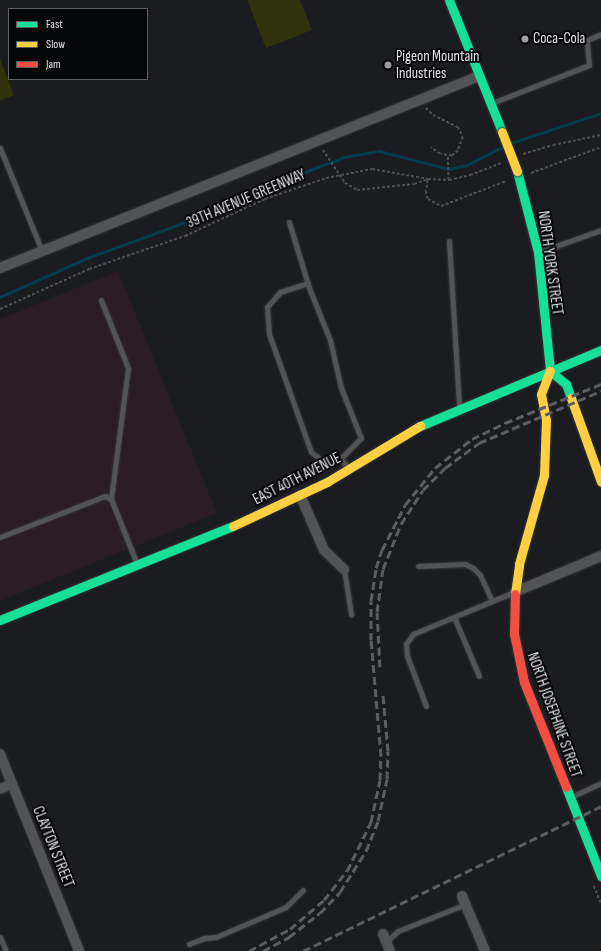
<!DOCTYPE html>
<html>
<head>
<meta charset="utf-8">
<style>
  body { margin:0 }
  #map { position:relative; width:601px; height:951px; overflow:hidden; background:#1a1c1f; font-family:"Sofia Sans Condensed",sans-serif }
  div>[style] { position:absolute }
  .industrial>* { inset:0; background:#2a1c24 }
  .green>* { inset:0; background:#30310d }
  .stream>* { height:3px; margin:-1.5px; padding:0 1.5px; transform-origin:1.5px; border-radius:1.5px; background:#023b4c }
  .path>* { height:1.5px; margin-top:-0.75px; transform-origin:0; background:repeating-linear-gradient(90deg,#4d4e51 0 3px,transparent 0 5px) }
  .roads { filter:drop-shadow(0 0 1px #353639) drop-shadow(0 0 1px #353639) }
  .lane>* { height:5px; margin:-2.5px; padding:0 2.5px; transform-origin:2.5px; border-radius:2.5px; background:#525355 }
  .street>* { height:10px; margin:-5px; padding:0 5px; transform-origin:5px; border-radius:5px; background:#525355 }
  .fast>* { height:9px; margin:-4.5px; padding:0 4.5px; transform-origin:4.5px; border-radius:4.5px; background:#16e098 }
  .slow>* { height:9px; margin:-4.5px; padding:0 4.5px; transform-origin:4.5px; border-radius:4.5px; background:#ffcf43 }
  .jam>* { height:9px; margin:-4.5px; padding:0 4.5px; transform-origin:4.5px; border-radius:4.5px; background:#f24e42 }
  .rail>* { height:3px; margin-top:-1.5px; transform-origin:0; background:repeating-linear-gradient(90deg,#5b5d60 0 8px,transparent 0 12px) }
  .bridges { filter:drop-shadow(0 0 1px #353639) drop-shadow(0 0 1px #353639) }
  .slow-bridge>* { height:9px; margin:-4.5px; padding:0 4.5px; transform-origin:4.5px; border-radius:4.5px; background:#ffcf43 }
  .dots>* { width:11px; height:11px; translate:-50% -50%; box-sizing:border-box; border:2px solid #050608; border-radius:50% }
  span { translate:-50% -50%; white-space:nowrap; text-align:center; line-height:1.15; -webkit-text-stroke:4px #050608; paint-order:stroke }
  .poi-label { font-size:15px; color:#e1e3e7 }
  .left { translate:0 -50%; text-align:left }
  .street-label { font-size:15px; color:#e1e3e7 }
  .legend { position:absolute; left:8px; top:8px; width:140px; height:72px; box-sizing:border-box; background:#050608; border:1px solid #5d5e61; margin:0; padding:5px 7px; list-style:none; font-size:12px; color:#e1e3e7 }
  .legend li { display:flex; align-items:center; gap:8px; height:20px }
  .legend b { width:20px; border:1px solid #5d5e61 }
</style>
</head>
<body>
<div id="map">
  <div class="industrial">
    <i style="clip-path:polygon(118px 271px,217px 513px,0 601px,0 319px)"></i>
  </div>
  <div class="green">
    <i style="clip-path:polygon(247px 0,300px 0,312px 30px,266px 48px)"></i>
    <i style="clip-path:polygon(0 59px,14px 95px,0 101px)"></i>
  </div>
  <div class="stream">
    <i style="left:511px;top:143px;width:95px;rotate:-18.4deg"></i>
    <i style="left:0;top:297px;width:95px;rotate:-24.1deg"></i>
    <i style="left:87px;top:258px;width:119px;rotate:-20.1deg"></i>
    <i style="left:199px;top:217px;width:79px;rotate:-24deg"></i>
    <i style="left:271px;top:185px;width:78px;rotate:-21deg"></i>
    <i style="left:344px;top:157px;width:36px;rotate:-10deg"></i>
    <i style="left:379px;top:151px;width:71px;rotate:14.6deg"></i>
    <i style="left:448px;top:169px;width:19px;rotate:-12deg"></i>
    <i style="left:467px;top:165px;width:42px;rotate:-27.2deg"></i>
  </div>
  <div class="path">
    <i style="left:426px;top:108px;width:10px;rotate:45deg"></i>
    <i style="left:433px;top:115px;width:28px;rotate:26deg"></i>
    <i style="left:458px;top:127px;width:11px;rotate:63deg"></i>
    <i style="left:463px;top:137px;width:15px;rotate:110deg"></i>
    <i style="left:458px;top:151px;width:8px;rotate:140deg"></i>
    <i style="left:452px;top:156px;width:12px;rotate:-171deg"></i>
    <i style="left:440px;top:154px;width:11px;rotate:-146deg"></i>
    <i style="left:323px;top:150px;width:40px;rotate:56deg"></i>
    <i style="left:345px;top:183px;width:14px;rotate:30deg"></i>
    <i style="left:357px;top:190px;width:57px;rotate:-6deg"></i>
    <i style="left:414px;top:184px;width:15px;rotate:-20deg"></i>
    <i style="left:523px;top:154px;width:31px;rotate:-17deg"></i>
    <i style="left:553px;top:145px;width:49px;rotate:-11.8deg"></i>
    <i style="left:448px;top:157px;width:23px;rotate:88deg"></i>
    <i style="left:531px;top:173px;width:75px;rotate:-20.4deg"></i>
    <i style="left:428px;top:180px;width:11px;rotate:100deg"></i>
    <i style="left:426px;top:191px;width:8px;rotate:76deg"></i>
    <i style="left:428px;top:199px;width:15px;rotate:28deg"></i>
    <i style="left:441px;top:206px;width:70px;rotate:-21deg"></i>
    <i style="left:0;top:309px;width:98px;rotate:-24.2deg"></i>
    <i style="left:89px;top:269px;width:102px;rotate:-19deg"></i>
    <i style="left:185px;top:236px;width:88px;rotate:-24.8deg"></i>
    <i style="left:265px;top:199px;width:65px;rotate:-19deg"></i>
    <i style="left:326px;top:178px;width:47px;rotate:-11.1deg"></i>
    <i style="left:372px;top:169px;width:57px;rotate:10.1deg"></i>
    <i style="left:428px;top:179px;width:21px;rotate:3deg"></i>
    <i style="left:449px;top:180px;width:22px;rotate:-13deg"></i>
    <i style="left:470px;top:175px;width:33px;rotate:-21deg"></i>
    <i style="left:594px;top:886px;width:18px;rotate:68deg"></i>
  </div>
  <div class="roads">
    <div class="lane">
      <i style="left:492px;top:103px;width:104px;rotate:-21.4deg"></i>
      <i style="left:589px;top:65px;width:25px;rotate:-95deg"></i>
      <i style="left:587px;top:40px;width:15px;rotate:-23deg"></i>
      <i style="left:0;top:148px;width:111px;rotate:67.8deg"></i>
      <i style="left:289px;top:222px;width:69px;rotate:73.1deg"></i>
      <i style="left:309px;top:288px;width:56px;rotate:68deg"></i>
      <i style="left:330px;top:340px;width:49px;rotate:77.1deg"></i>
      <i style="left:341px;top:388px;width:54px;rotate:68.2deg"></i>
      <i style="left:361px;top:438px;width:30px;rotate:135deg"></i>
      <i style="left:449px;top:241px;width:165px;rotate:86.5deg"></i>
      <i style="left:539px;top:252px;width:66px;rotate:-19.5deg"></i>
      <i style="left:308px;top:283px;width:29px;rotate:162deg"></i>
      <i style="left:280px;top:292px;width:20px;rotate:131deg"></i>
      <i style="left:267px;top:307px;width:27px;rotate:86deg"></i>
      <i style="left:269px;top:334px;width:125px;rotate:70.4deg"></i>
      <i style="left:311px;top:452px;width:15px;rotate:37deg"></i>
      <i style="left:323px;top:461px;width:17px;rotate:-7deg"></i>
      <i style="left:340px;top:459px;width:11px;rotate:45deg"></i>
      <i style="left:101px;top:300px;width:73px;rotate:68.3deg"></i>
      <i style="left:128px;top:368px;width:132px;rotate:97.4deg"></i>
      <i style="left:0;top:537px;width:113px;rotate:-21.3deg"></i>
      <i style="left:105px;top:496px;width:7px;rotate:27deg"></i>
      <i style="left:111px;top:499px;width:70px;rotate:68.2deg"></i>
      <i style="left:418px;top:566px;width:47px;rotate:-2.4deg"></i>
      <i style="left:465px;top:564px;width:9px;rotate:27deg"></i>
      <i style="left:473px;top:568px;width:10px;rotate:45deg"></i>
      <i style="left:480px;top:575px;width:29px;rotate:65deg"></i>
      <i style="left:344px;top:569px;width:46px;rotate:81.2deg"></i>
      <i style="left:454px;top:617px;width:64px;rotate:67deg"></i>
      <i style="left:426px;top:706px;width:53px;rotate:-110.8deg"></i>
      <i style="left:407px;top:656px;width:12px;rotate:-95deg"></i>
      <i style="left:406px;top:644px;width:12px;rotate:-55deg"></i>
      <i style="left:413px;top:634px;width:109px;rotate:-22.6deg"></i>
      <i style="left:571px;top:797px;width:33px;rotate:-25deg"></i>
      <i style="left:0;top:937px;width:15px;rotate:67deg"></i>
      <i style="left:386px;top:942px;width:16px;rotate:-43deg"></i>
      <i style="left:398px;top:931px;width:73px;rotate:-21.7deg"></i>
      <i style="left:189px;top:944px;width:17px;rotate:-21deg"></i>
      <i style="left:205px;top:938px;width:11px;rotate:-5deg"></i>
      <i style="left:216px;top:937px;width:76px;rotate:-23.2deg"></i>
      <i style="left:286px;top:907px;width:24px;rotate:-45deg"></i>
    </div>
    <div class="street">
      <i style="left:0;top:268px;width:516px;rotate:-21.84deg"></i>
      <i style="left:300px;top:495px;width:60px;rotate:66.4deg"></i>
      <i style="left:324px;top:550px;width:28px;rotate:44deg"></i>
      <i style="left:515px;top:592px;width:93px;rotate:-22.7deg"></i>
      <i style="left:0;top:754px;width:212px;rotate:68.1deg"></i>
      <i style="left:0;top:789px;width:13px;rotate:-23deg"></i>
      <i style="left:462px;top:896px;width:60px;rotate:67.3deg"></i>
      <i style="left:383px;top:934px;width:18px;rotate:68deg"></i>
    </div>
    <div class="fast">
      <i style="left:449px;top:0;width:142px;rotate:68.1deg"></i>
      <i style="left:517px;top:171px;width:84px;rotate:75.5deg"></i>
      <i style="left:538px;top:252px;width:120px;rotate:84.2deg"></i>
      <i style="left:550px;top:371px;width:21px;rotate:39deg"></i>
      <i style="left:566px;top:384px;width:15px;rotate:70deg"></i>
      <i style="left:420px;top:426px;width:196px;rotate:-22.8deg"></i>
      <i style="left:0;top:620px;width:251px;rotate:-22deg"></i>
      <i style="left:566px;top:787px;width:96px;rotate:68.5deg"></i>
    </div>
    <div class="slow">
      <i style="left:571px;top:398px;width:89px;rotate:70.3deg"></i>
      <i style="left:233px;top:526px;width:104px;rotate:-25.1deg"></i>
      <i style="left:327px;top:482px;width:109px;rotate:-31.1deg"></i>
      <i style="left:515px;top:594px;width:30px;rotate:-82deg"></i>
      <i style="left:519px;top:564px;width:92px;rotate:-74.3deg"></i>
      <i style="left:544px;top:475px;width:55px;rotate:-87.9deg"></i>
      <i style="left:546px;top:420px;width:26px;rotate:-101deg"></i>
      <i style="left:541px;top:394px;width:25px;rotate:-69deg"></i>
    </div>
    <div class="jam">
      <i style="left:515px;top:594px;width:40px;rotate:91.4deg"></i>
      <i style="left:514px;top:634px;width:49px;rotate:78.2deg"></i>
      <i style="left:524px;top:682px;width:113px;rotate:68.2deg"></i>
    </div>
  </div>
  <div class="rail">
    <i style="left:380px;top:667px;width:55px;rotate:-93.1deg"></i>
    <i style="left:377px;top:612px;width:43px;rotate:-82.1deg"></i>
    <i style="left:383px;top:569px;width:48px;rotate:-68.2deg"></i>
    <i style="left:401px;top:524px;width:40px;rotate:-57.1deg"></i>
    <i style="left:423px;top:490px;width:31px;rotate:-45deg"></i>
    <i style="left:445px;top:468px;width:42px;rotate:-36.3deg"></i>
    <i style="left:479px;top:443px;width:133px;rotate:-23.1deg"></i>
    <i style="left:249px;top:951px;width:47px;rotate:-28.2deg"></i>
    <i style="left:290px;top:929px;width:45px;rotate:-40.5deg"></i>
    <i style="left:324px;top:900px;width:37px;rotate:-52deg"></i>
    <i style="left:347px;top:871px;width:55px;rotate:-63.9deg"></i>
    <i style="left:371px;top:822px;width:43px;rotate:-77.9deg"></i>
    <i style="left:380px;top:780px;width:24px;rotate:-88deg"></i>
    <i style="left:381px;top:756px;width:116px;rotate:-94.9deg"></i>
    <i style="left:371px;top:640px;width:39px;rotate:-90deg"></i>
    <i style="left:371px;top:601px;width:33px;rotate:-81deg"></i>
    <i style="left:376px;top:568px;width:19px;rotate:-72deg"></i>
    <i style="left:382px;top:550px;width:51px;rotate:-62.9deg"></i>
    <i style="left:405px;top:505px;width:48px;rotate:-51deg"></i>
    <i style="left:435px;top:468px;width:47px;rotate:-38.1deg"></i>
    <i style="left:472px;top:439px;width:37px;rotate:-26deg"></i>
    <i style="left:505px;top:423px;width:104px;rotate:-22.1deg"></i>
    <i style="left:263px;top:951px;width:30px;rotate:-28deg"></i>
    <i style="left:289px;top:937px;width:39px;rotate:-38deg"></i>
    <i style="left:320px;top:913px;width:29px;rotate:-46deg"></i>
    <i style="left:340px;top:892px;width:49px;rotate:-57.6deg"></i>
    <i style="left:366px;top:851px;width:32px;rotate:-68deg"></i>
    <i style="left:378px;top:821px;width:43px;rotate:-77.9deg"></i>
    <i style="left:387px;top:779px;width:28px;rotate:-88deg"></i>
    <i style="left:388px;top:751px;width:56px;rotate:-95.1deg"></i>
    <i style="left:303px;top:951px;width:331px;rotate:-25.9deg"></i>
  </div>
  <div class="bridges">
    <div class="slow-bridge">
      <i style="left:502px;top:132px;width:42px;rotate:69deg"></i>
    </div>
  </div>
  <div class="dots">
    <i style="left:525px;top:39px;background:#9b9da1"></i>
    <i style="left:388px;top:65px;background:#9b9da1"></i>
  </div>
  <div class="poi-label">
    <span class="left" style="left:533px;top:39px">Coca-Cola</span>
    <span class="left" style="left:396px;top:65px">Pigeon Mountain<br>Industries</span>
  </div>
  <div class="street-label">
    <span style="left:246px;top:199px;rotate:-23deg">39TH AVENUE GREENWAY</span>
    <span style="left:550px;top:263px;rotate:82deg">NORTH YORK STREET</span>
    <span style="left:297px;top:479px;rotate:-27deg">EAST 40TH AVENUE</span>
    <span style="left:554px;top:715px;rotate:70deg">NORTH JOSEPHINE STREET</span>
    <span style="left:53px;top:847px;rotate:68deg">CLAYTON STREET</span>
  </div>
  <ul class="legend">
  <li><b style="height:5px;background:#16e098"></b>Fast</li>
  <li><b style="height:5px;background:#ffcf43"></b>Slow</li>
  <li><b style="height:5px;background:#f24e42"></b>Jam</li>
  </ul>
</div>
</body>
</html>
